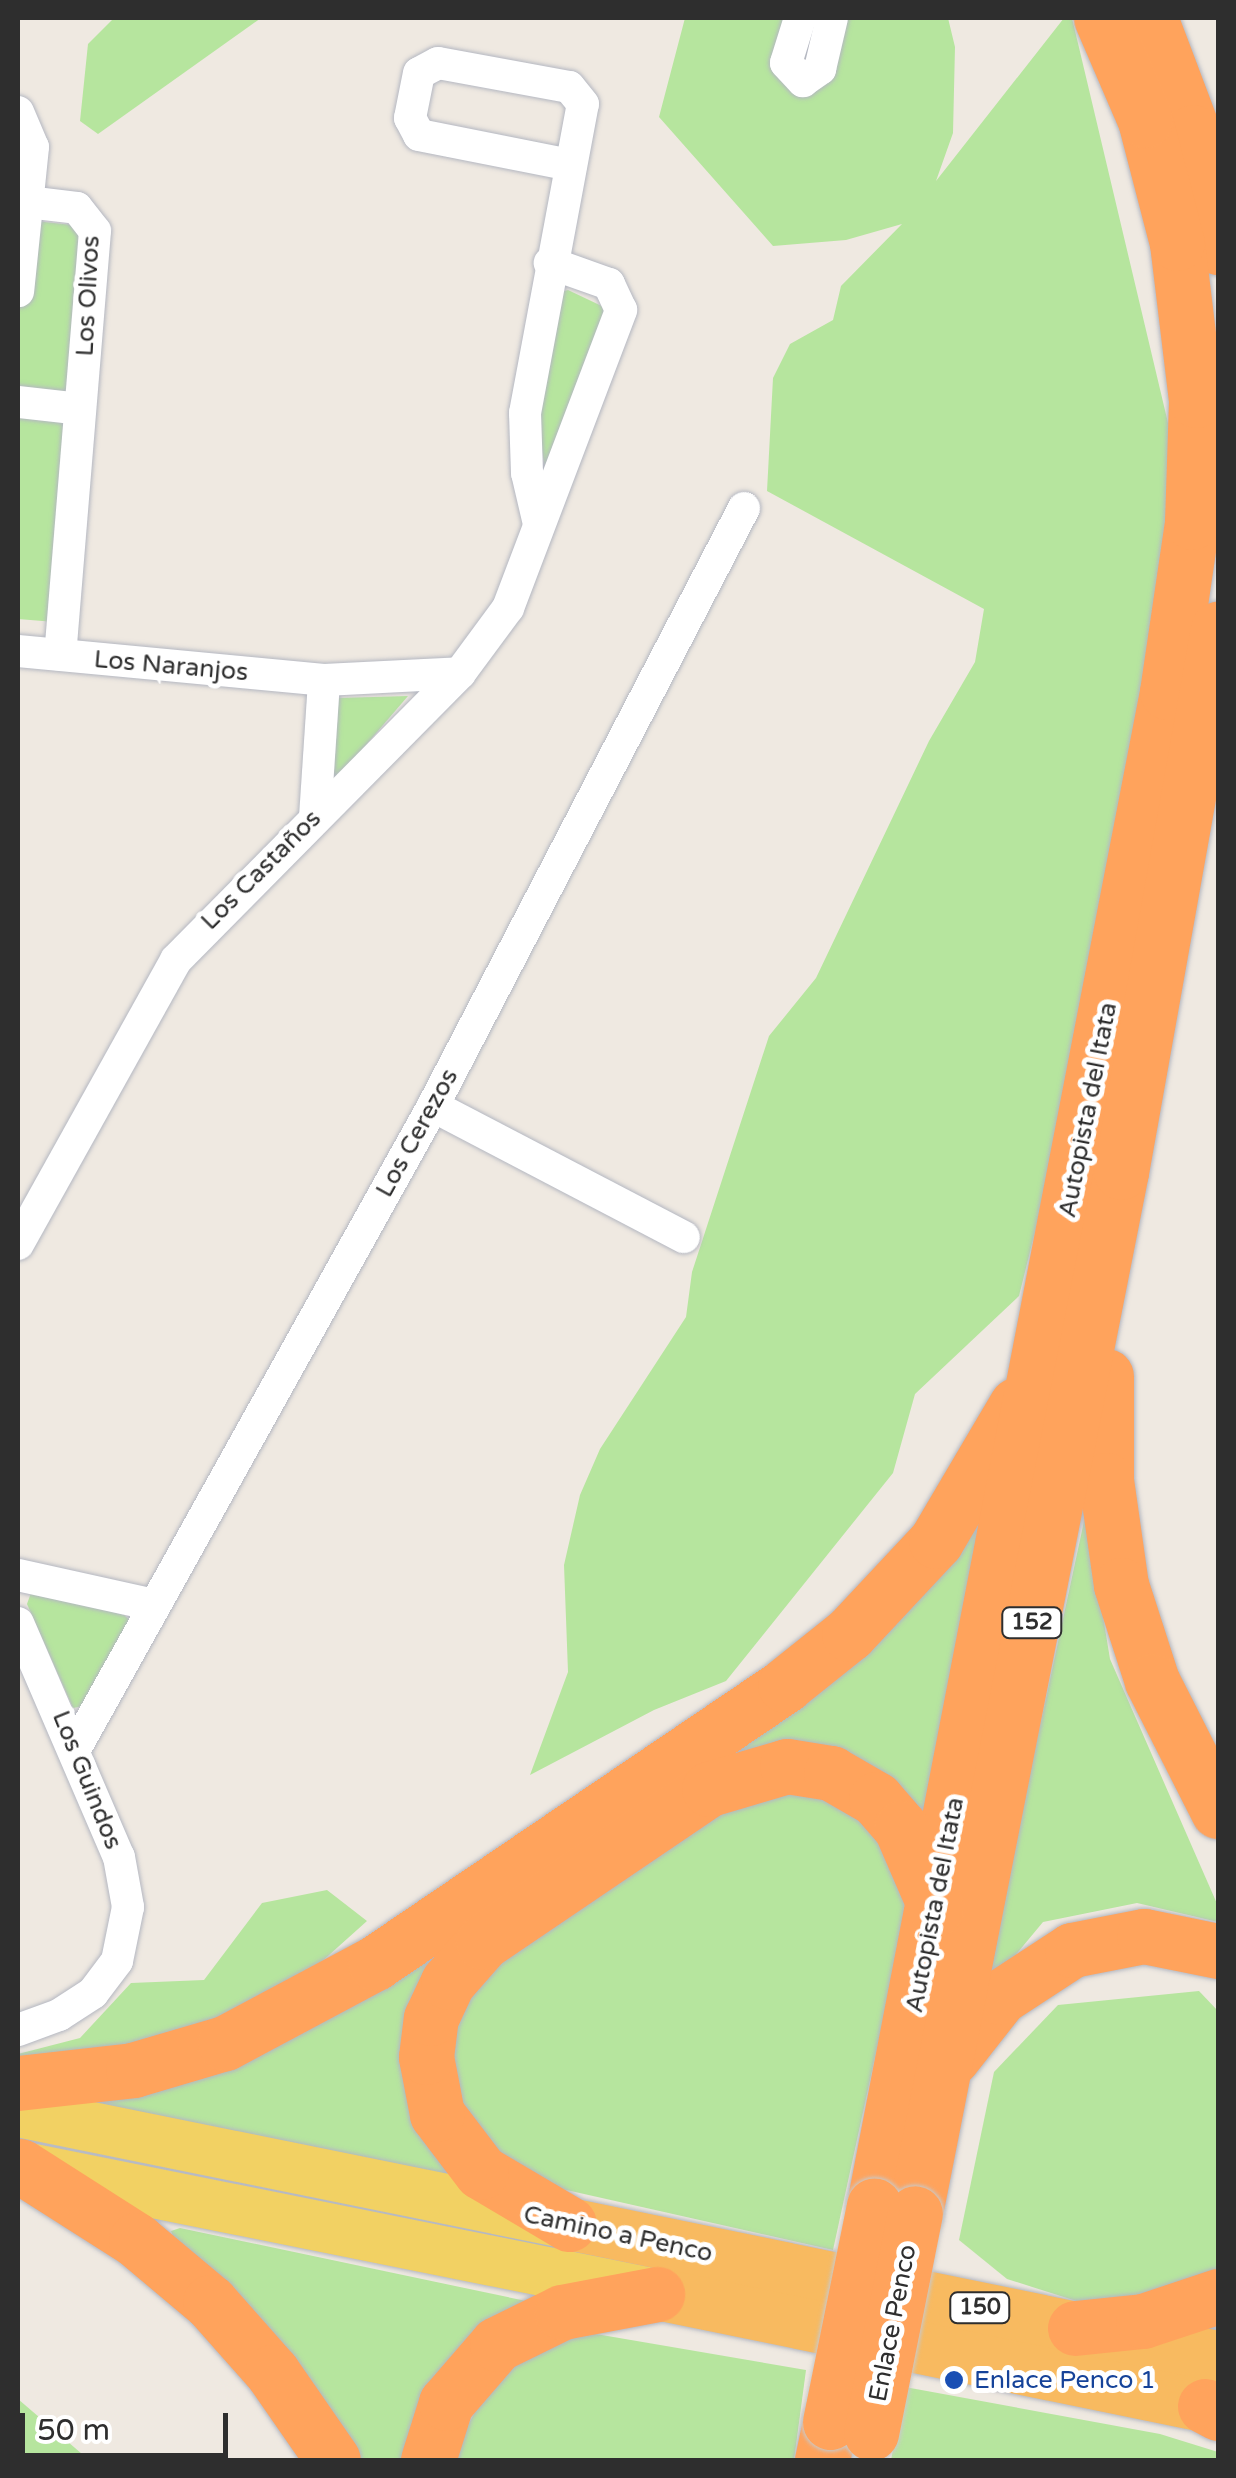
<!DOCTYPE html>
<html>
<head>
<meta charset="utf-8">
<style>
  body { margin:0 }
  #map { position:relative; width:1236px; height:2478px; overflow:hidden; background:#efe9e1; font-family:"Varela Round",sans-serif }
  div>[style] { position:absolute }
  .green>* { inset:0; background:#b6e59e }
  .roads { filter:drop-shadow(0 0 2px #b4b7c1) drop-shadow(0 0 2px #b4b7c1) }
  .minor>* { height:32px; margin:-16px; padding:0 16px; transform-origin:16px; border-radius:16px; background:#fff }
  .primary>* { height:50px; margin:-25px; padding:0 25px; transform-origin:25px; border-radius:25px; background:#f2d163 }
  .trunk>* { height:52px; margin:-26px; padding:0 26px; transform-origin:26px; border-radius:26px; background:#f8ba60 }
  .motorway>* { height:55px; margin:-27.5px; padding:0 27.5px; transform-origin:27.5px; border-radius:27.5px; background:#ffa35c }
  .bridges { filter:drop-shadow(0 0 2px #c9c9c9) drop-shadow(0 0 2px #c9c9c9) }
  .motorway-bridge>* { height:55px; margin:-27.5px; padding:0 27.5px; transform-origin:27.5px; border-radius:27.5px; background:#ffa35c }
  .dots>* { width:28px; height:28px; translate:-50% -50%; box-sizing:border-box; border:5px solid #fff; border-radius:50% }
  span { translate:-50% -50%; white-space:nowrap; text-align:center; line-height:1.15; -webkit-text-stroke:10px #fff; paint-order:stroke }
  .shield-label span { padding:2px 8px; background:#fff; border:2px solid; border-radius:8px; -webkit-text-stroke-width:0 }
  .shield-label { font-size:22px; color:#2e2e2e; font-weight:700 }
  .street-label { font-size:25px; color:#2e2e2e }
  .transit-label { font-size:25px; color:#164399 }
  .left { translate:0 -50%; text-align:left }
  .frame { position:absolute; inset:0; border:20px solid #2e2e2e; pointer-events:none }
  .scale { position:absolute; left:20px; top:2413px; width:208px; height:45px; box-sizing:border-box; border:5px solid #2e2e2e; border-top:0; padding-left:12px; font-size:30px; line-height:35px; white-space:nowrap; color:#2e2e2e; -webkit-text-stroke:8px #fff; paint-order:stroke }
</style>
</head>
<body>
<div id="map">
  <div class="green">
    <i style="clip-path:polygon(114px 18px,261px 18px,98px 134px,80px 121px,88px 44px)"></i>
    <i style="clip-path:polygon(685px 18px,948px 18px,955px 47px,953px 133px,936px 181px,1064px 18px,1072px 18px,1173px 444px,1159px 610px,1057px 1144px,1019px 1296px,915px 1394px,893px 1473px,726px 1681px,654px 1710px,530px 1775px,568px 1672px,564px 1565px,580px 1495px,600px 1449px,686px 1317px,692px 1272px,769px 1036px,816px 978px,929px 741px,975px 662px,984px 609px,767px 491px,773px 378px,790px 344px,833px 320px,841px 286px,902px 224px,846px 240px,773px 246px,659px 117px)"></i>
    <i style="clip-path:polygon(26px 220px,91px 227px,55px 622px,18px 619px,18px 318px)"></i>
    <i style="clip-path:polygon(568px 290px,608px 309px,546px 472px,537px 427px,560px 292px)"></i>
    <i style="clip-path:polygon(408px 696px,324px 794px,337px 698px)"></i>
    <i style="clip-path:polygon(991px 1506px,924px 1817px,721px 1757px)"></i>
    <i style="clip-path:polygon(1086px 1512px,1110px 1659px,1218px 1906px,1218px 1922px,1137px 1903px,1043px 1922px,994px 1981px,986px 1977px)"></i>
    <i style="clip-path:polygon(32px 1590px,124px 1615px,134px 1624px,84px 1706px,73px 1708px,27px 1604px)"></i>
    <i style="clip-path:polygon(788px 1785px,868px 1816px,903px 1892px,906px 1915px,833px 2250px,553px 2187px,512px 2171px,444px 2093px,459px 1989px,714px 1809px)"></i>
    <i style="clip-path:polygon(327px 1890px,367px 1921px,290px 1990px,117px 2057px,18px 2067px,18px 2054px,80px 2038px,131px 1983px,204px 1980px,262px 1903px)"></i>
    <i style="clip-path:polygon(482px 1916px,438px 1964px,469px 2183px,86px 2101px)"></i>
    <i style="clip-path:polygon(1199px 1991px,1218px 2011px,1218px 2277px,1089px 2305px,1007px 2279px,959px 2240px,994px 2072px,1058px 2005px)"></i>
    <i style="clip-path:polygon(180px 2228px,531px 2302px,409px 2460px,351px 2460px,176px 2244px,171px 2231px)"></i>
    <i style="clip-path:polygon(590px 2333px,806px 2370px,794px 2460px,450px 2460px,491px 2381px,552px 2341px)"></i>
    <i style="clip-path:polygon(905px 2387px,1160px 2434px,1218px 2452px,1218px 2460px,891px 2460px)"></i>
    <i style="clip-path:polygon(18px 2399px,89px 2460px,18px 2460px)"></i>
  </div>
  <div class="roads">
    <div class="minor">
      <i style="left:800px;top:18px;width:47px;rotate:107.3deg"></i>
      <i style="left:786px;top:63px;width:25px;rotate:47deg"></i>
      <i style="left:803px;top:81px;width:21px;rotate:-35deg"></i>
      <i style="left:820px;top:69px;width:52px;rotate:-76.8deg"></i>
      <i style="left:18px;top:112px;width:38px;rotate:67deg"></i>
      <i style="left:33px;top:147px;width:145px;rotate:95.9deg"></i>
      <i style="left:27px;top:202px;width:50px;rotate:6.8deg"></i>
      <i style="left:77px;top:208px;width:29px;rotate:52deg"></i>
      <i style="left:95px;top:231px;width:425px;rotate:94.7deg"></i>
      <i style="left:18px;top:402px;width:62px;rotate:6.4deg"></i>
      <i style="left:539px;top:524px;width:52px;rotate:-103.2deg"></i>
      <i style="left:527px;top:473px;width:60px;rotate:-91.9deg"></i>
      <i style="left:525px;top:413px;width:314px;rotate:-79.4deg"></i>
      <i style="left:583px;top:104px;width:22px;rotate:-129deg"></i>
      <i style="left:569px;top:87px;width:133px;rotate:-169.6deg"></i>
      <i style="left:438px;top:63px;width:21px;rotate:152deg"></i>
      <i style="left:419px;top:73px;width:46px;rotate:101.3deg"></i>
      <i style="left:410px;top:118px;width:19px;rotate:62deg"></i>
      <i style="left:419px;top:135px;width:155px;rotate:11.2deg"></i>
      <i style="left:18px;top:651px;width:307px;rotate:5.4deg"></i>
      <i style="left:324px;top:680px;width:136px;rotate:-2.9deg"></i>
      <i style="left:315px;top:817px;width:137px;rotate:-86.2deg"></i>
      <i style="left:433px;top:1106px;width:283px;rotate:27.6deg"></i>
      <i style="left:18px;top:1244px;width:325px;rotate:-60.9deg"></i>
      <i style="left:176px;top:960px;width:404px;rotate:-45.3deg"></i>
      <i style="left:460px;top:673px;width:81px;rotate:-53.6deg"></i>
      <i style="left:508px;top:608px;width:319px;rotate:-69.2deg"></i>
      <i style="left:621px;top:310px;width:29px;rotate:-115deg"></i>
      <i style="left:609px;top:284px;width:63px;rotate:-160.4deg"></i>
      <i style="left:18px;top:1575px;width:140px;rotate:12.4deg"></i>
      <i style="left:18px;top:1623px;width:255px;rotate:66.7deg"></i>
      <i style="left:119px;top:1857px;width:51px;rotate:79.8deg"></i>
      <i style="left:128px;top:1907px;width:55px;rotate:101.5deg"></i>
      <i style="left:117px;top:1961px;width:40px;rotate:127deg"></i>
      <i style="left:93px;top:1993px;width:40px;rotate:147.1deg"></i>
      <i style="left:59px;top:2015px;width:44px;rotate:159.9deg"></i>
      <i style="left:75px;top:1749px;width:736px;rotate:-60.89deg"></i>
      <i style="left:433px;top:1106px;width:674px;rotate:-62.52deg"></i>
    </div>
    <div class="primary">
      <i style="left:18px;top:2112px;width:547px;rotate:11.49deg"></i>
      <i style="left:29px;top:2168px;width:635px;rotate:11.35deg"></i>
    </div>
    <div class="trunk">
      <i style="left:569px;top:2224px;width:662px;rotate:11.58deg"></i>
      <i style="left:657px;top:2294px;width:573px;rotate:11.58deg"></i>
    </div>
    <div class="motorway">
      <i style="left:1150px;top:18px;width:122px;rotate:69.3deg"></i>
      <i style="left:1193px;top:132px;width:118px;rotate:77.7deg"></i>
      <i style="left:1106px;top:1376px;width:104px;rotate:90deg"></i>
      <i style="left:1106px;top:1480px;width:106px;rotate:81.9deg"></i>
      <i style="left:1121px;top:1585px;width:101px;rotate:72.1deg"></i>
      <i style="left:1152px;top:1681px;width:146px;rotate:63.1deg"></i>
      <i style="left:952px;top:2058px;width:78px;rotate:-51.8deg"></i>
      <i style="left:1000px;top:1997px;width:86px;rotate:-33.1deg"></i>
      <i style="left:1072px;top:1950px;width:73px;rotate:-11deg"></i>
      <i style="left:1144px;top:1936px;width:76px;rotate:11.5deg"></i>
      <i style="left:18px;top:2083px;width:116px;rotate:-6.4deg"></i>
      <i style="left:133px;top:2070px;width:96px;rotate:-16.4deg"></i>
      <i style="left:225px;top:2043px;width:170px;rotate:-28.1deg"></i>
      <i style="left:375px;top:1963px;width:495px;rotate:-34.1deg"></i>
      <i style="left:785px;top:1685px;width:82px;rotate:-38.6deg"></i>
      <i style="left:849px;top:1634px;width:127px;rotate:-46.9deg"></i>
      <i style="left:936px;top:1541px;width:158px;rotate:-59.5deg"></i>
      <i style="left:20px;top:2166px;width:138px;rotate:32.5deg"></i>
      <i style="left:136px;top:2240px;width:97px;rotate:40deg"></i>
      <i style="left:210px;top:2302px;width:94px;rotate:48.5deg"></i>
      <i style="left:272px;top:2372px;width:107px;rotate:55.3deg"></i>
      <i style="left:874px;top:2205px;width:1541px;rotate:-79.04deg"></i>
      <i style="left:1167px;top:692px;width:172px;rotate:-81.6deg"></i>
      <i style="left:1192px;top:522px;width:122px;rotate:-88.1deg"></i>
      <i style="left:1196px;top:400px;width:158px;rotate:-96.9deg"></i>
      <i style="left:1177px;top:243px;width:127px;rotate:-104.6deg"></i>
      <i style="left:1145px;top:120px;width:111px;rotate:-113.3deg"></i>
      <i style="left:915px;top:2213px;width:1061px;rotate:-78.81deg"></i>
      <i style="left:1121px;top:1172px;width:552px;rotate:-79.87deg"></i>
      <i style="left:569px;top:2224px;width:102px;rotate:-149.4deg"></i>
      <i style="left:481px;top:2172px;width:73px;rotate:-127.2deg"></i>
      <i style="left:437px;top:2114px;width:58px;rotate:-100.9deg"></i>
      <i style="left:426px;top:2057px;width:39px;rotate:-83deg"></i>
      <i style="left:431px;top:2018px;width:40px;rotate:-65deg"></i>
      <i style="left:448px;top:1982px;width:53px;rotate:-48.8deg"></i>
      <i style="left:483px;top:1942px;width:273px;rotate:-34.1deg"></i>
      <i style="left:709px;top:1789px;width:81px;rotate:-16.4deg"></i>
      <i style="left:787px;top:1766px;width:45px;rotate:9deg"></i>
      <i style="left:831px;top:1773px;width:52px;rotate:30deg"></i>
      <i style="left:876px;top:1799px;width:38px;rotate:49deg"></i>
      <i style="left:901px;top:1828px;width:88px;rotate:66.6deg"></i>
      <i style="left:1075px;top:2328px;width:68px;rotate:-5.9deg"></i>
      <i style="left:1143px;top:2321px;width:79px;rotate:-18.4deg"></i>
      <i style="left:1205px;top:2406px;width:15px;rotate:28deg"></i>
      <i style="left:428px;top:2460px;width:60px;rotate:-72.5deg"></i>
      <i style="left:446px;top:2403px;width:78px;rotate:-49.2deg"></i>
      <i style="left:497px;top:2344px;width:72px;rotate:-26.2deg"></i>
      <i style="left:562px;top:2312px;width:97px;rotate:-10.7deg"></i>
      <i style="left:822px;top:2460px;width:39px;rotate:-78deg"></i>
    </div>
  </div>
  <div class="bridges">
    <div class="motorway-bridge">
      <i style="left:830px;top:2422px;width:221px;rotate:-78.5deg"></i>
      <i style="left:871px;top:2433px;width:224px;rotate:-78.7deg"></i>
    </div>
  </div>
  <div class="dots">
    <i style="left:954px;top:2380px;background:#1a4fb4"></i>
  </div>
  <div class="shield-label">
    <span style="left:1032px;top:1623px">152</span>
    <span style="left:980px;top:2308px">150</span>
  </div>
  <div class="street-label">
    <span style="left:88px;top:296px;rotate:-87deg">Los Olivos</span>
    <span style="left:171px;top:666px;rotate:5deg">Los Naranjos</span>
    <span style="left:261px;top:870px;rotate:-45deg">Los Castaños</span>
    <span style="left:1088px;top:1110px;rotate:-79deg">Autopista del Itata</span>
    <span style="left:417px;top:1133px;rotate:-61deg">Los Cerezos</span>
    <span style="left:87px;top:1780px;rotate:68deg">Los Guindos</span>
    <span style="left:935px;top:1905px;rotate:-79deg">Autopista del Itata</span>
    <span style="left:618px;top:2234px;rotate:12deg">Camino a Penco</span>
    <span style="left:893px;top:2323px;rotate:-79deg">Enlace Penco</span>
  </div>
  <div class="transit-label">
    <span class="left" style="left:974px;top:2380px">Enlace Penco 1</span>
  </div>
  <div class="frame"></div>
  <div class="scale">50 m</div>
</div>
</body>
</html>
